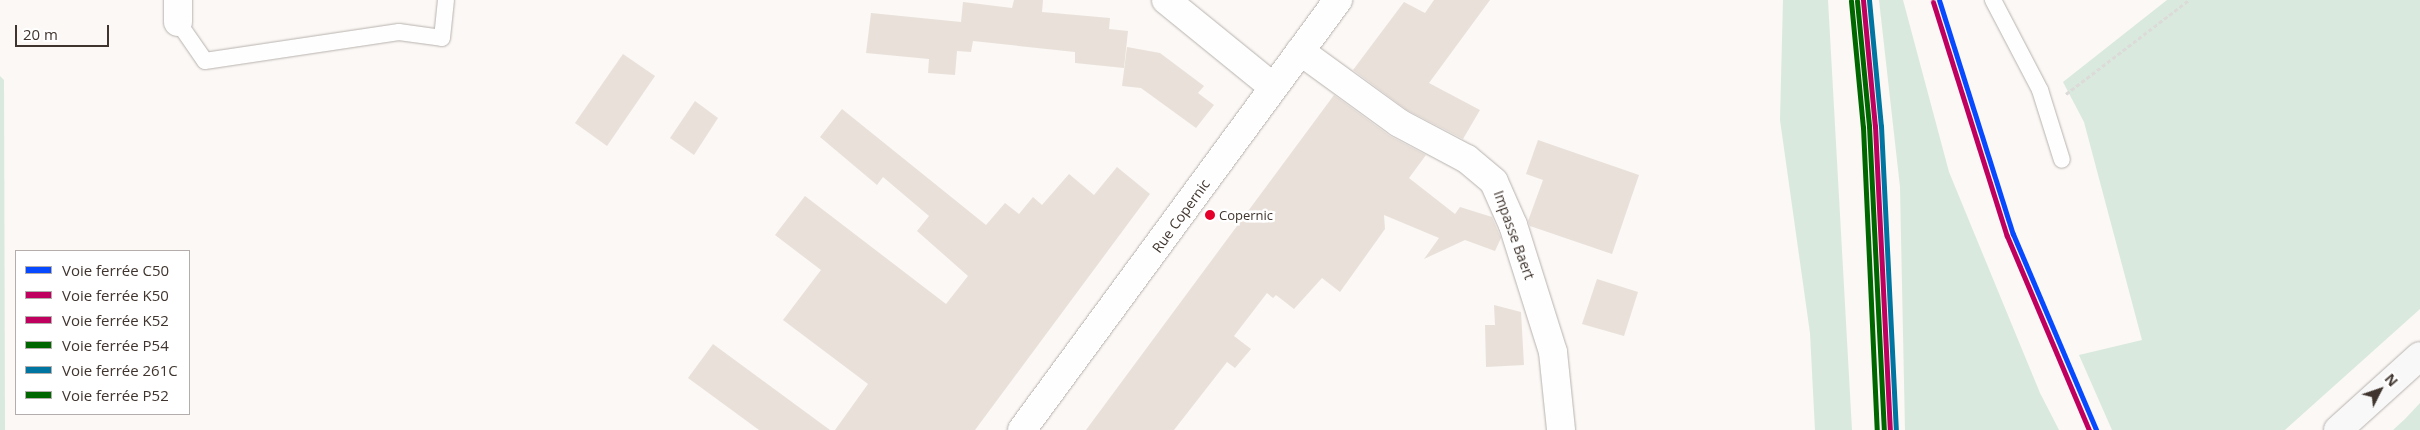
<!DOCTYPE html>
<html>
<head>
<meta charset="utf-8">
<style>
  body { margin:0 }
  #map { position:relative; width:2420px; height:430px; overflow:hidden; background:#fbf8f5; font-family:"Open Sans",sans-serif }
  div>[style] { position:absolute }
  .green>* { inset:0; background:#d9e9dd }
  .building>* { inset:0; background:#e9e0d9 }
  .path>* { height:3px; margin-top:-1.5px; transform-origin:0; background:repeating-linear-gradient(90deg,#dcdbda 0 4px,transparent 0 6.5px) }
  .roads { filter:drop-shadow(0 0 1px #b8b2ae) drop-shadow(0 0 1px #b8b2ae) }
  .service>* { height:16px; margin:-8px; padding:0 8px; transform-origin:8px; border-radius:8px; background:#fefefe }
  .minor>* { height:28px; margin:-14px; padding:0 14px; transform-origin:14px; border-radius:14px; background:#fefefe }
  .tertiary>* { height:28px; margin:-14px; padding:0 14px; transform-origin:14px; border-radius:14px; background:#fefefe }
  .secondary>* { height:28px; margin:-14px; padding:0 14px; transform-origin:14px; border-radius:14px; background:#f8f8f9 }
  .rail-1>* { height:5px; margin:-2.5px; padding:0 2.5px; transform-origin:2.5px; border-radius:2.5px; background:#0749ff }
  .rail-2>* { height:5px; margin:-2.5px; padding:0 2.5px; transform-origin:2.5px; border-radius:2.5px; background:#bf005f }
  .rail-3>* { height:5px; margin:-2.5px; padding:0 2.5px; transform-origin:2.5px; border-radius:2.5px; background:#bf005f }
  .rail-4>* { height:5px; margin:-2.5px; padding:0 2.5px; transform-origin:2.5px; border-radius:2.5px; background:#060 }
  .rail-5>* { height:5px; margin:-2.5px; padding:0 2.5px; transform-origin:2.5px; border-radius:2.5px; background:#0075a1 }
  .rail-6>* { height:5px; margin:-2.5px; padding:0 2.5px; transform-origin:2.5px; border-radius:2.5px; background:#060 }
  .dots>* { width:14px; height:14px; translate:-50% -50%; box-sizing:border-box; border:2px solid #fff; border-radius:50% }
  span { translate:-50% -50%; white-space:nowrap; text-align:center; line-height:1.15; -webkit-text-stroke:5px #fff; paint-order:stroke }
  .bus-label { font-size:13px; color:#40352e }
  .left { translate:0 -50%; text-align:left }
  .street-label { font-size:14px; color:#40352e }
  .legend { position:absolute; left:15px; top:250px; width:175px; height:165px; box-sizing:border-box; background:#fff; border:1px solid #b3aeab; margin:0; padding:6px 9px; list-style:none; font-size:15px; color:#40352e }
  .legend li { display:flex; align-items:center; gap:10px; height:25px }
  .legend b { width:25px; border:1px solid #b3aeab }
  .north { position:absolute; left:2355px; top:365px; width:50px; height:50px; -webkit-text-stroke:4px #fff; paint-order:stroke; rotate:49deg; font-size:14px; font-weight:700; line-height:20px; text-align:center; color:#40352e }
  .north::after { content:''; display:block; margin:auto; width:18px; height:22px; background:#40352e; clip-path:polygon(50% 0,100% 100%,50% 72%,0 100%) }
  .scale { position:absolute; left:15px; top:25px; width:94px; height:22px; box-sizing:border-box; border:2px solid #40352e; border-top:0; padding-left:6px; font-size:15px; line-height:18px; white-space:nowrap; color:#40352e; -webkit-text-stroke:4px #fff; paint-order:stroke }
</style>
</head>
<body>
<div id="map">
  <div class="green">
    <i style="clip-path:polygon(1783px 0,1828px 0,1852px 430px,1815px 430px,1810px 333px,1780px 120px)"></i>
    <i style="clip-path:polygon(1879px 0,1903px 0,1949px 172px,2040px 393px,2059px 430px,1905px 430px,1900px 187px)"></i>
    <i style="clip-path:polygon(2167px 0,2420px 0,2420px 309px,2285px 430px,2112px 430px,2079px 355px,2142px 340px,2084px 122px,2063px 82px)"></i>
    <i style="clip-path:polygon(0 76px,4px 80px,5px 430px,0 430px)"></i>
    <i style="clip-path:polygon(2420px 403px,2420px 430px,2393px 430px,2405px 419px)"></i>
  </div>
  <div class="building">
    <i style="clip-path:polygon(1014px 0,1043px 0,1042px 12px,1110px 18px,1109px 29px,1128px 31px,1124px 68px,1075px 63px,1075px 52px,973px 41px,971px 52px,957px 51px,955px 75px,928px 73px,929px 59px,866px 53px,871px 13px,961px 22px,963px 2px,1012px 8px)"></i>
    <i style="clip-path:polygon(1434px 0,1490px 0,1429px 83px,1480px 110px,1463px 139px,1407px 110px,1353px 70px,1404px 2px,1425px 13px)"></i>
    <i style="clip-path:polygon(1127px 47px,1160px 53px,1204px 86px,1198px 93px,1214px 105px,1196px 128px,1141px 88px,1122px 86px)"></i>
    <i style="clip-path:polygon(623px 54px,655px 76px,607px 146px,575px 123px)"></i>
    <i style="clip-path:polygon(1334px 95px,1390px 136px,1426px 155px,1409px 178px,1455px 214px,1460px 207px,1492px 217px,1501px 238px,1495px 251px,1465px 240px,1424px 259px,1439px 238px,1384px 215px,1385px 229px,1340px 292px,1322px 278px,1294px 309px,1276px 295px,1273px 298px,1267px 293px,1234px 336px,1251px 349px,1235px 368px,1227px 362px,1174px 430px,1086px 430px)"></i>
    <i style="clip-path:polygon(695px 101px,718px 118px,694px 155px,670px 138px)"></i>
    <i style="clip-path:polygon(842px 109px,986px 225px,1005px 203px,1019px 214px,1033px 197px,1042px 205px,1069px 174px,1094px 195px,1117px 167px,1150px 194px,975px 430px,835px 430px,868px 384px,783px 320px,821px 270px,775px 235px,805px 196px,946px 304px,968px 276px,917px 231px,929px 216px,883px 177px,877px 185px,820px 137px)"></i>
    <i style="clip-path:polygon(1538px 140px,1639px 175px,1612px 254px,1530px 226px,1528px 221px,1543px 180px,1526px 174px)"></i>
    <i style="clip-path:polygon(1597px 279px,1638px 292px,1624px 336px,1582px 324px)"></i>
    <i style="clip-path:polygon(1494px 305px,1521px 312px,1524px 365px,1486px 367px,1485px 325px,1495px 325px)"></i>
    <i style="clip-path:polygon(713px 344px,830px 430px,759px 430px,688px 378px)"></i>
  </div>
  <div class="path">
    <i style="left:2066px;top:94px;width:155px;rotate:-37.4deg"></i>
  </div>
  <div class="roads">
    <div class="service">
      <i style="left:1993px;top:0;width:102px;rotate:62.4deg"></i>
      <i style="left:2040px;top:90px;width:73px;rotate:72.6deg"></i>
      <i style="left:178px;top:22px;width:47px;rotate:55.3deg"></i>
      <i style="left:205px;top:61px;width:196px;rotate:-8.5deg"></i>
      <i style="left:399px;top:32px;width:43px;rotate:7.9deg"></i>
      <i style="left:442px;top:38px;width:38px;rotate:-84deg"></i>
    </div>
    <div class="minor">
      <i style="left:1166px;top:0;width:138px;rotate:39.1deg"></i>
      <i style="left:178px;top:22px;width:22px;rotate:-90deg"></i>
      <i style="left:1300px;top:51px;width:122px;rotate:36deg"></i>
      <i style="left:1399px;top:123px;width:77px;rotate:27.9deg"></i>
      <i style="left:1467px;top:159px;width:35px;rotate:40deg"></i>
      <i style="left:1494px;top:182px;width:47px;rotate:66.2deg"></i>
      <i style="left:1513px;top:225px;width:133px;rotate:72.5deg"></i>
      <i style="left:1553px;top:352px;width:78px;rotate:84.1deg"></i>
    </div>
    <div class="tertiary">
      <i style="left:1022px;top:430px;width:534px;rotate:-53.69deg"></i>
    </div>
    <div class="secondary">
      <i style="left:2338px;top:430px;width:110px;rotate:-42.1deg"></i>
    </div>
  </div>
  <div class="rail-1">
    <i style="left:1939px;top:0;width:245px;rotate:72.5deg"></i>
    <i style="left:2013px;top:234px;width:213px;rotate:67deg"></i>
  </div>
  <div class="rail-2">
    <i style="left:1933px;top:2px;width:245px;rotate:72.5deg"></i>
    <i style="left:2007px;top:236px;width:211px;rotate:67.1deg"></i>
  </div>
  <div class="rail-3">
    <i style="left:1863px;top:0;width:127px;rotate:84.6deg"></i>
    <i style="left:1875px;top:126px;width:304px;rotate:87.2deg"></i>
  </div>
  <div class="rail-4">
    <i style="left:1857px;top:1px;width:126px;rotate:84.5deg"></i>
    <i style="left:1869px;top:126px;width:304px;rotate:87.2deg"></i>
  </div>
  <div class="rail-5">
    <i style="left:1869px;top:0;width:127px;rotate:84.6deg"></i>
    <i style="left:1881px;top:126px;width:304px;rotate:87.2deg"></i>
  </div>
  <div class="rail-6">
    <i style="left:1851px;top:1px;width:127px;rotate:84.6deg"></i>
    <i style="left:1863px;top:127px;width:303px;rotate:87.4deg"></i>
  </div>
  <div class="dots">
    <i style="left:1210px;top:215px;background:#e4002b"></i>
  </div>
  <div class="bus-label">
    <span class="left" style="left:1219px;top:215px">Copernic</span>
  </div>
  <div class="street-label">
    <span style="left:1181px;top:216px;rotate:-54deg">Rue Copernic</span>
    <span style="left:1514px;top:235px;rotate:70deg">Impasse Baert</span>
  </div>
  <ul class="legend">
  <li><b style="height:6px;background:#0749ff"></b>Voie ferrée C50</li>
  <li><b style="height:6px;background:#bf005f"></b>Voie ferrée K50</li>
  <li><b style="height:6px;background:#bf005f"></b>Voie ferrée K52</li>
  <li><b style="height:6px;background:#060"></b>Voie ferrée P54</li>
  <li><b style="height:6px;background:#0075a1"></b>Voie ferrée 261C</li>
  <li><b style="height:6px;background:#060"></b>Voie ferrée P52</li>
  </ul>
  <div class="north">N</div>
  <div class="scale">20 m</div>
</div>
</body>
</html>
